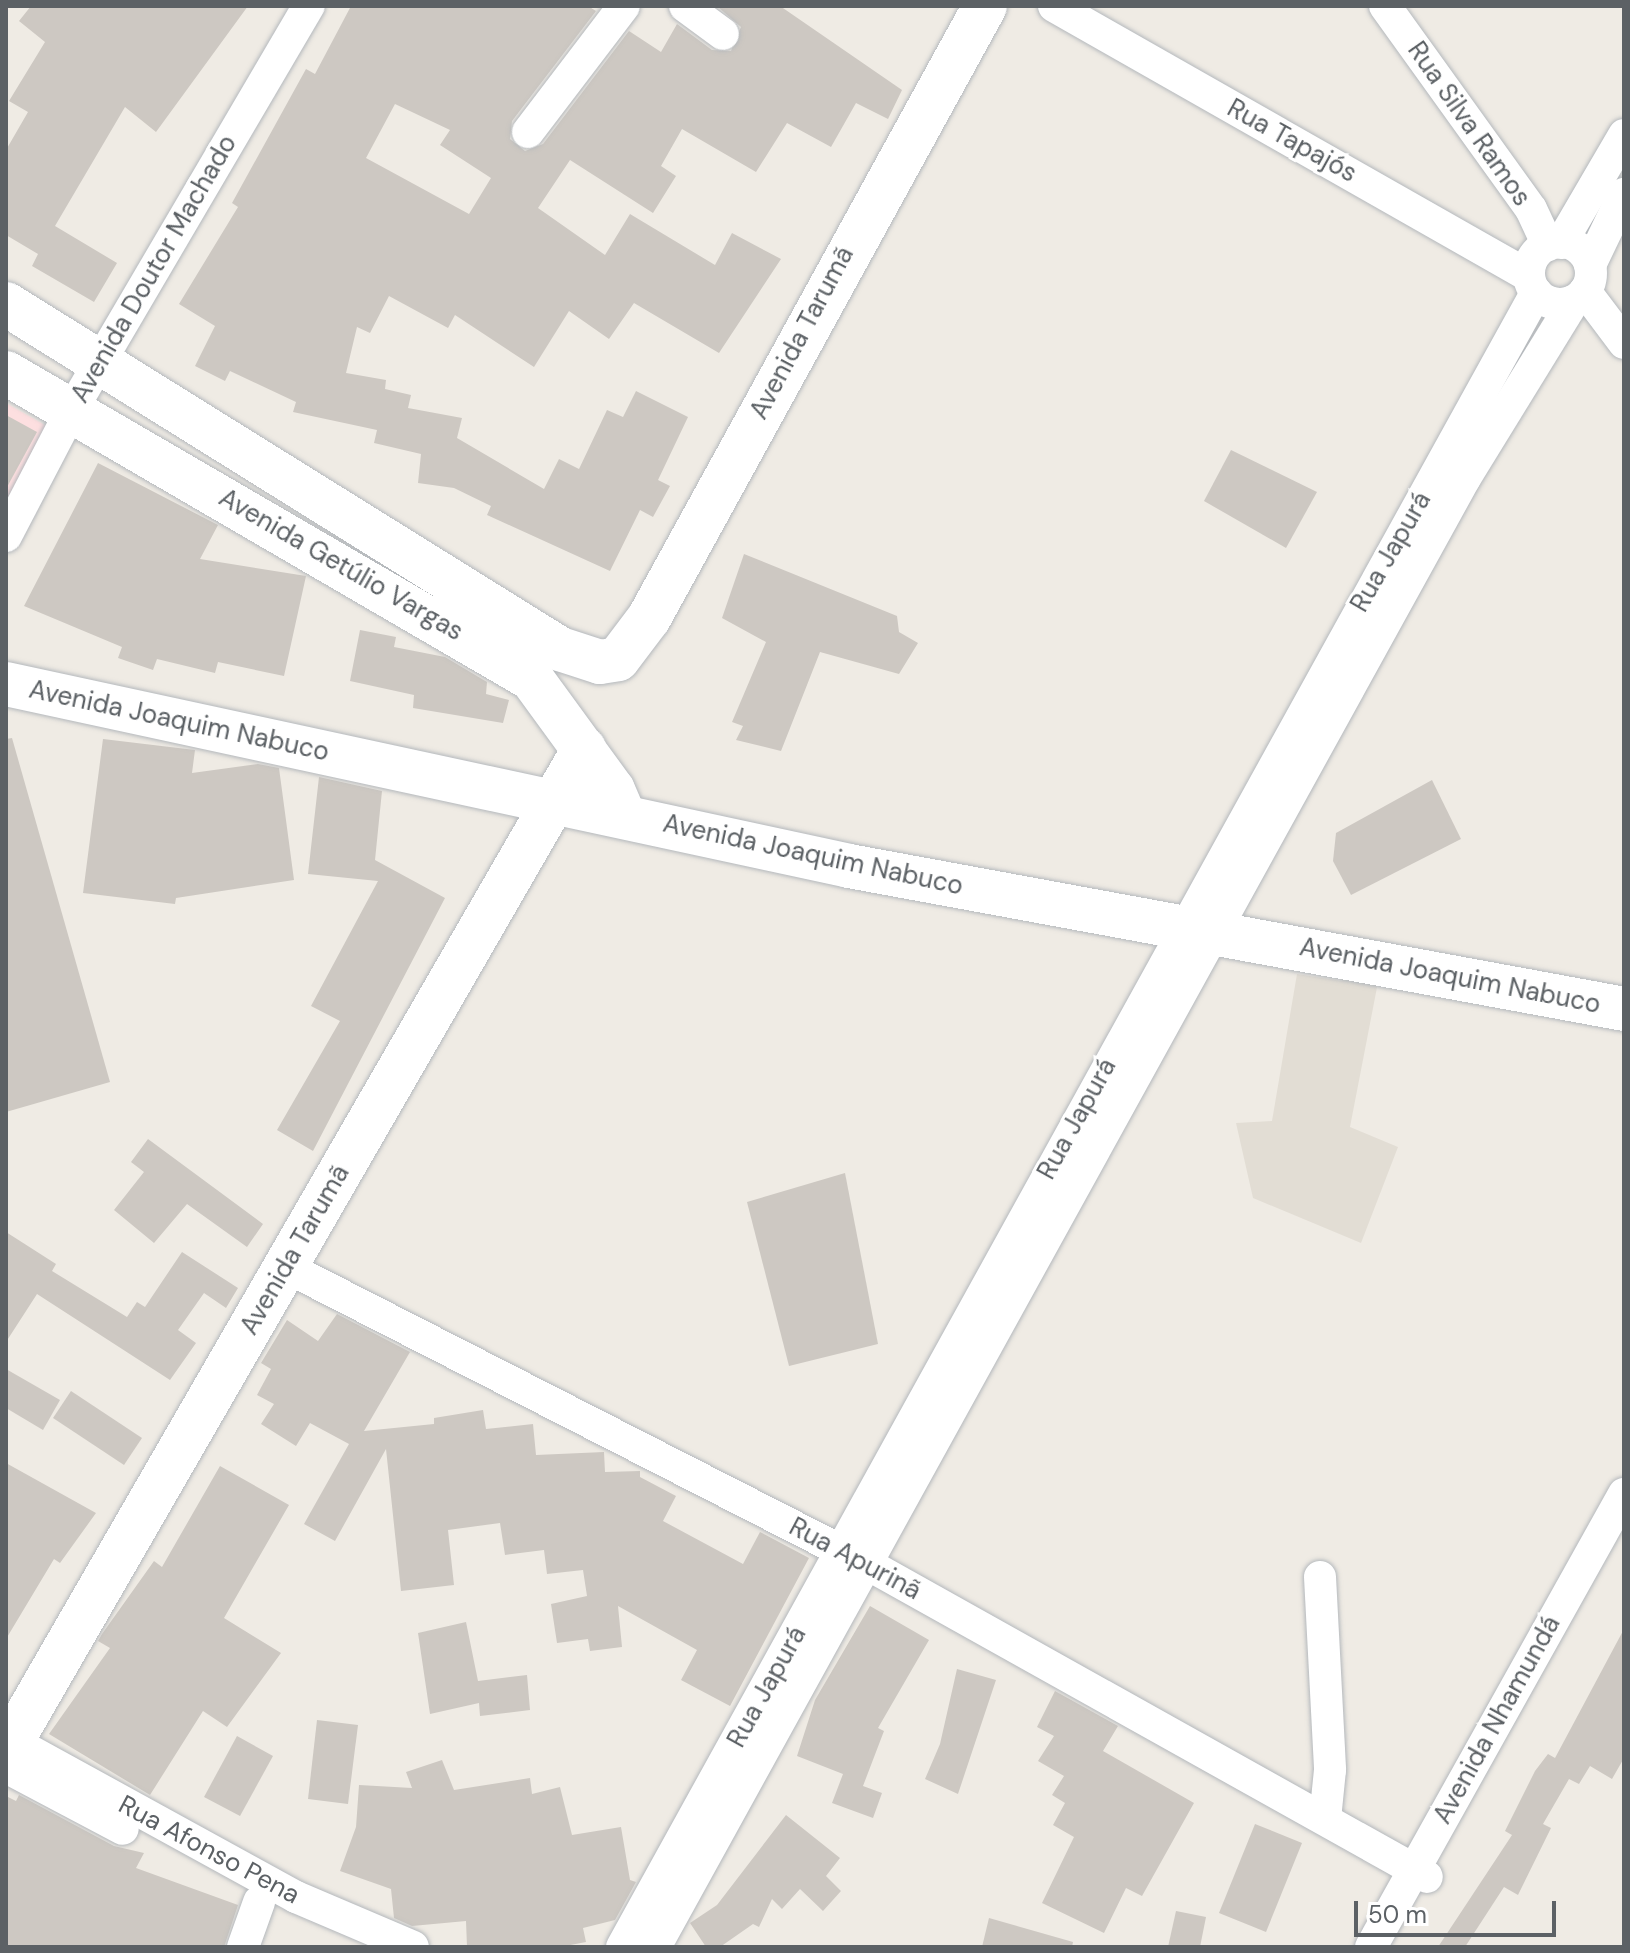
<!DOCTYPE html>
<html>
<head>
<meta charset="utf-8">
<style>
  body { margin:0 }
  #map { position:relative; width:1630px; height:1953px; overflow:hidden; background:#efebe4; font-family:"DM Sans",sans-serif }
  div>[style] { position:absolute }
  .education>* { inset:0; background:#e2ddd4 }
  .medical>* { inset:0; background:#fddfe0 }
  .building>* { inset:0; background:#cdc8c2 }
  .roads { filter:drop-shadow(0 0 2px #b4b8bc) drop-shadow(0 0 2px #b4b8bc) }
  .street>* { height:32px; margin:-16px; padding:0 16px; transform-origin:16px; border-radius:16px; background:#fff }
  .street>.ring { margin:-16px; padding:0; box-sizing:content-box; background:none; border:32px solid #fff; border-radius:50% }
  .secondary>* { height:44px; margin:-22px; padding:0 22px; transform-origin:22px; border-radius:22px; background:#fff }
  span { translate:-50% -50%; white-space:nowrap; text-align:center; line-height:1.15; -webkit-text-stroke:6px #fff; paint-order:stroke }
  .street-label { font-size:26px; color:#5c6165 }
  .frame { position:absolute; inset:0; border:8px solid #5c6165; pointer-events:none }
  .scale { position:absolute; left:1354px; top:1901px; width:202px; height:36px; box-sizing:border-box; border:4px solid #5c6165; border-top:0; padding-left:10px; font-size:24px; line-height:28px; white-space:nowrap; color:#5c6165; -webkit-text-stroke:6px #fff; paint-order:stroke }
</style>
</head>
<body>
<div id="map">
  <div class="education">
    <i style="clip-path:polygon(1344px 969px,1379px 977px,1350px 1127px,1398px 1147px,1361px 1243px,1253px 1198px,1236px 1123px,1272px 1121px,1297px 974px,1342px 981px)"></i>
  </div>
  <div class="medical">
    <i style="clip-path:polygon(6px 403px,52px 429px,6px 514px)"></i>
  </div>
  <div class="building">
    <i style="clip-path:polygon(31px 6px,248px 6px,156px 132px,125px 107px,55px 226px,117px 263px,94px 302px,32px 266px,38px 254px,6px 235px,6px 150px,28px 112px,9px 101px,45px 42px,19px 21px)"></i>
    <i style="clip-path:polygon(evenodd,351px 6px,588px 6px,596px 11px,512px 121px,510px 139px,525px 151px,543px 144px,629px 31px,661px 52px,677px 24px,712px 50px,731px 51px,741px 27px,717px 6px,780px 6px,902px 90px,888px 119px,856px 103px,831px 147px,787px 123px,756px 172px,682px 129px,661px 166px,676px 176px,653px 213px,570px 160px,538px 208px,605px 255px,630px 214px,715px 265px,732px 233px,781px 259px,719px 353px,634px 303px,609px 339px,569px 311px,534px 367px,455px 315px,448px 328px,389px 296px,370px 333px,357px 327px,346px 373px,386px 380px,385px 389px,411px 395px,408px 408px,462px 418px,457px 438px,544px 489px,559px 459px,579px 469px,607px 410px,623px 417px,636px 391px,688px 417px,658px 480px,670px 486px,653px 517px,640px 510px,610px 571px,487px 515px,491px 506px,454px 488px,418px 483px,421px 454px,374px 443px,377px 430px,293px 412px,296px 402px,230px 371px,225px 381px,195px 366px,215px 326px,179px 304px,238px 207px,232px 203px,306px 69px,315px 74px,351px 6px,395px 104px,450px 130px,440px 145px,491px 178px,469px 214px,366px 158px,395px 104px)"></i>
    <i style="clip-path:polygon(6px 415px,37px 432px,6px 489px)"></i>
    <i style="clip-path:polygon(1231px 450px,1317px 492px,1286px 548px,1204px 501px)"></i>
    <i style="clip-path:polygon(98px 463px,218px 525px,200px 559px,306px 576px,284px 676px,218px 662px,215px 673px,157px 659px,153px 670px,118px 658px,122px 647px,24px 606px)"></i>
    <i style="clip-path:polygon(744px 554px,897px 616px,899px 632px,918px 643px,899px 674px,820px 652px,781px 751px,736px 740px,743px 726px,732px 722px,766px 642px,722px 618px)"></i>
    <i style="clip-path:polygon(360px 630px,396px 637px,394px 647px,445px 657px,487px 682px,486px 694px,509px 700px,503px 723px,413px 708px,414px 695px,350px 681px)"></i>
    <i style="clip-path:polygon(12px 738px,110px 1082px,6px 1112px,6px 739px)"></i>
    <i style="clip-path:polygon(103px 739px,195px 750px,192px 773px,258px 764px,279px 768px,294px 880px,176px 898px,175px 904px,83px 893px)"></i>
    <i style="clip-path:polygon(319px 777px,382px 791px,375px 860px,445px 898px,313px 1151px,277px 1130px,340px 1021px,311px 1006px,378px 881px,308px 874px)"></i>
    <i style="clip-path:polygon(1432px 780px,1461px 839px,1351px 895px,1333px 861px,1336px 833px)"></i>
    <i style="clip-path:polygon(148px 1139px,263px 1224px,247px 1247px,187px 1204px,154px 1243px,114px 1210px,144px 1172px,131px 1162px)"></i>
    <i style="clip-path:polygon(845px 1173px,878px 1344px,789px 1366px,747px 1202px)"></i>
    <i style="clip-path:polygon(6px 1232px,56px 1264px,52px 1271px,127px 1317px,137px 1302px,145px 1307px,182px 1252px,238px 1288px,226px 1308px,204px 1293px,178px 1330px,196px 1343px,170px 1380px,37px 1294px,6px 1342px)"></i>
    <i style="clip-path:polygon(337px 1314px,410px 1352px,364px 1431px,434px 1424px,434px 1418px,483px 1410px,486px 1429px,533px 1424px,536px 1455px,604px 1452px,605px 1472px,640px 1471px,640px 1477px,676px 1496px,663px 1521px,743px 1564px,760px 1532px,809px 1558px,730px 1706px,681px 1680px,697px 1650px,618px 1606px,622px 1647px,590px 1651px,588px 1639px,557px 1643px,551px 1604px,587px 1596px,583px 1570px,547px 1574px,544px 1550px,505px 1555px,500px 1523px,448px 1530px,454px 1585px,401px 1591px,386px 1449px,335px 1541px,304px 1524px,349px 1444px,310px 1423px,296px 1446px,261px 1424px,274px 1404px,257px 1395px,271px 1369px,261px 1363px,287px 1320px,318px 1341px)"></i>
    <i style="clip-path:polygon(6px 1369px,60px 1400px,43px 1430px,6px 1408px)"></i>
    <i style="clip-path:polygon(71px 1391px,142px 1438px,124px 1465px,53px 1418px)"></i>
    <i style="clip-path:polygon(6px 1463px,96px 1513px,60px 1563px,54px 1559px,6px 1639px)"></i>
    <i style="clip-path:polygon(220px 1466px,289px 1505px,224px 1618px,281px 1653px,227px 1727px,203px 1711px,150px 1795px,49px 1734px,110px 1648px,98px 1641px,102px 1634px,154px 1561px,162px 1567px)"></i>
    <i style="clip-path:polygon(870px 1606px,929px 1640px,878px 1728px,884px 1731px,863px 1786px,882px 1793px,873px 1818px,832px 1803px,843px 1774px,797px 1756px,815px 1700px)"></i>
    <i style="clip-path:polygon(466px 1622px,478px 1681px,527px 1675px,530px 1710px,480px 1716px,479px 1703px,430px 1714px,418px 1633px)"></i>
    <i style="clip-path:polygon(1624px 1629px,1624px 1758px,1612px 1779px,1590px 1766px,1579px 1784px,1569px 1779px,1543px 1824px,1551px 1828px,1518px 1895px,1504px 1887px,1465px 1947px,1438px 1947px,1512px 1835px,1505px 1831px,1535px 1771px,1548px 1754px,1555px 1758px)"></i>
    <i style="clip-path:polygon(957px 1669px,996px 1680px,958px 1794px,925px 1779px,940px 1744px)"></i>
    <i style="clip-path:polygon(1055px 1691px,1118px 1726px,1103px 1751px,1194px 1803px,1142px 1896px,1126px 1888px,1104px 1933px,1042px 1903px,1074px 1837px,1053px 1825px,1065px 1803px,1052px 1795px,1064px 1776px,1038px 1761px,1054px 1736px,1037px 1727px)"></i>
    <i style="clip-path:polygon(317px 1720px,358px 1725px,348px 1804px,308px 1799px)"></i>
    <i style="clip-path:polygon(237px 1736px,273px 1756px,240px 1816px,204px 1797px)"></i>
    <i style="clip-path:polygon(442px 1760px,454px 1790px,530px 1778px,532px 1794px,560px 1787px,572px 1835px,621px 1827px,630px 1880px,636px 1882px,615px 1920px,583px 1928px,586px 1942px,560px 1947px,467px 1947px,466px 1921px,412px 1926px,394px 1918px,391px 1889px,340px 1871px,356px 1827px,359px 1785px,412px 1788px,406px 1772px)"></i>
    <i style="clip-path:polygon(19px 1795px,114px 1846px,144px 1853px,136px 1868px,238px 1905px,224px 1947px,6px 1947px,6px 1796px,16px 1801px)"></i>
    <i style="clip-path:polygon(786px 1815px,840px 1858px,826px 1876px,841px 1891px,823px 1911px,800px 1889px,782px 1909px,772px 1899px,759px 1927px,753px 1924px,720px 1947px,706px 1947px,690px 1923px,717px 1905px)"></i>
    <i style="clip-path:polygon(1255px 1824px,1302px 1843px,1266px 1932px,1219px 1913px)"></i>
    <i style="clip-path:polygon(1176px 1911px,1206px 1917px,1200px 1947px,1168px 1947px)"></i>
    <i style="clip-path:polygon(989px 1918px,1073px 1942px,1072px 1947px,982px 1947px)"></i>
  </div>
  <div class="roads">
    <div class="street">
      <i style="left:685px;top:6px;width:47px;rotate:36.4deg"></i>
      <i style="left:1054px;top:6px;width:546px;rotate:29.61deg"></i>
      <i style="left:1385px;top:6px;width:250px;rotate:54.3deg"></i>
      <i style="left:1531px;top:209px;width:40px;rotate:65deg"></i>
      <i style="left:528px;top:132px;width:158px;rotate:-52.7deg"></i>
      <i class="ring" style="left:1529px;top:242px;width:30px;height:30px"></i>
      <i style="left:1561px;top:243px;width:125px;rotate:-59.7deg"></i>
      <i style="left:1590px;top:265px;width:79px;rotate:-64.4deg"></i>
      <i style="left:1585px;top:291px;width:65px;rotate:53.1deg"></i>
      <i style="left:6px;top:536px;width:141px;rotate:-62.5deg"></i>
      <i style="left:71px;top:411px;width:470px;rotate:-59.6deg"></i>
      <i style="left:286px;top:1267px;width:655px;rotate:27.07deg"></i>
      <i style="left:869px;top:1565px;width:639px;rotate:29.21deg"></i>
      <i style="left:1320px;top:1577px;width:193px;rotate:87deg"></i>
      <i style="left:1330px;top:1770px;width:49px;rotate:95.8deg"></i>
      <i style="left:12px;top:1741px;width:324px;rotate:28.8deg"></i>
      <i style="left:296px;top:1897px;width:127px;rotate:23.1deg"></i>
      <i style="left:6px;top:1767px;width:132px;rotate:27.9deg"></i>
      <i style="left:243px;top:1947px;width:48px;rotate:-70.4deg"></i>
      <i style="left:622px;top:1947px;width:1890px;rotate:-61.07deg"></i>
      <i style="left:655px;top:1947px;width:1678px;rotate:-61.13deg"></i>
      <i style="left:1465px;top:478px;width:208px;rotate:-58.4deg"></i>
      <i style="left:1371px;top:1947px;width:519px;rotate:-60.82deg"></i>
    </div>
    <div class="secondary">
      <i style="left:6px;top:304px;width:653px;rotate:31.91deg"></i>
      <i style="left:560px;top:649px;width:42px;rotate:18deg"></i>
      <i style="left:600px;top:662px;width:18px;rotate:-9deg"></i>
      <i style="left:618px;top:659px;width:51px;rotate:-52.9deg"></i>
      <i style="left:649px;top:618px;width:698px;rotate:-61.23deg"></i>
      <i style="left:6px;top:373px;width:609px;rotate:30.19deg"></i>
      <i style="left:532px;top:679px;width:137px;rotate:53.9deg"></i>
      <i style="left:613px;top:790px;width:26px;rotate:67deg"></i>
      <i style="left:6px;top:684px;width:862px;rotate:12.18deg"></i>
      <i style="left:849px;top:866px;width:788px;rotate:10.45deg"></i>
      <i style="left:6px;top:1751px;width:1157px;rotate:-60.02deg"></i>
    </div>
  </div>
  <div class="street-label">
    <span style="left:1469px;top:124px;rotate:55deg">Rua Silva Ramos</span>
    <span style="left:1292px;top:141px;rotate:29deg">Rua Tapajós</span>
    <span style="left:154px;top:269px;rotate:-60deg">Avenida Doutor Machado</span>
    <span style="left:802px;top:333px;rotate:-62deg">Avenida Tarumã</span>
    <span style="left:1391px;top:552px;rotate:-60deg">Rua Japurá</span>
    <span style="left:341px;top:565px;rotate:30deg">Avenida Getúlio Vargas</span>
    <span style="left:179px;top:721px;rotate:12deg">Avenida Joaquim Nabuco</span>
    <span style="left:813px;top:855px;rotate:12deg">Avenida Joaquim Nabuco</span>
    <span style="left:1450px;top:976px;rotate:11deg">Avenida Joaquim Nabuco</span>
    <span style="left:1077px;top:1119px;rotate:-61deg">Rua Japurá</span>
    <span style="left:295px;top:1250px;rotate:-60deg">Avenida Tarumã</span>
    <span style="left:855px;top:1559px;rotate:28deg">Rua Apurinã</span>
    <span style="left:767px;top:1687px;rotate:-61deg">Rua Japurá</span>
    <span style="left:1497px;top:1720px;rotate:-61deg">Avenida Nhamundá</span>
    <span style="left:209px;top:1850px;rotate:28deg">Rua Afonso Pena</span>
  </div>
  <div class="frame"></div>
  <div class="scale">50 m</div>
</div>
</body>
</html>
